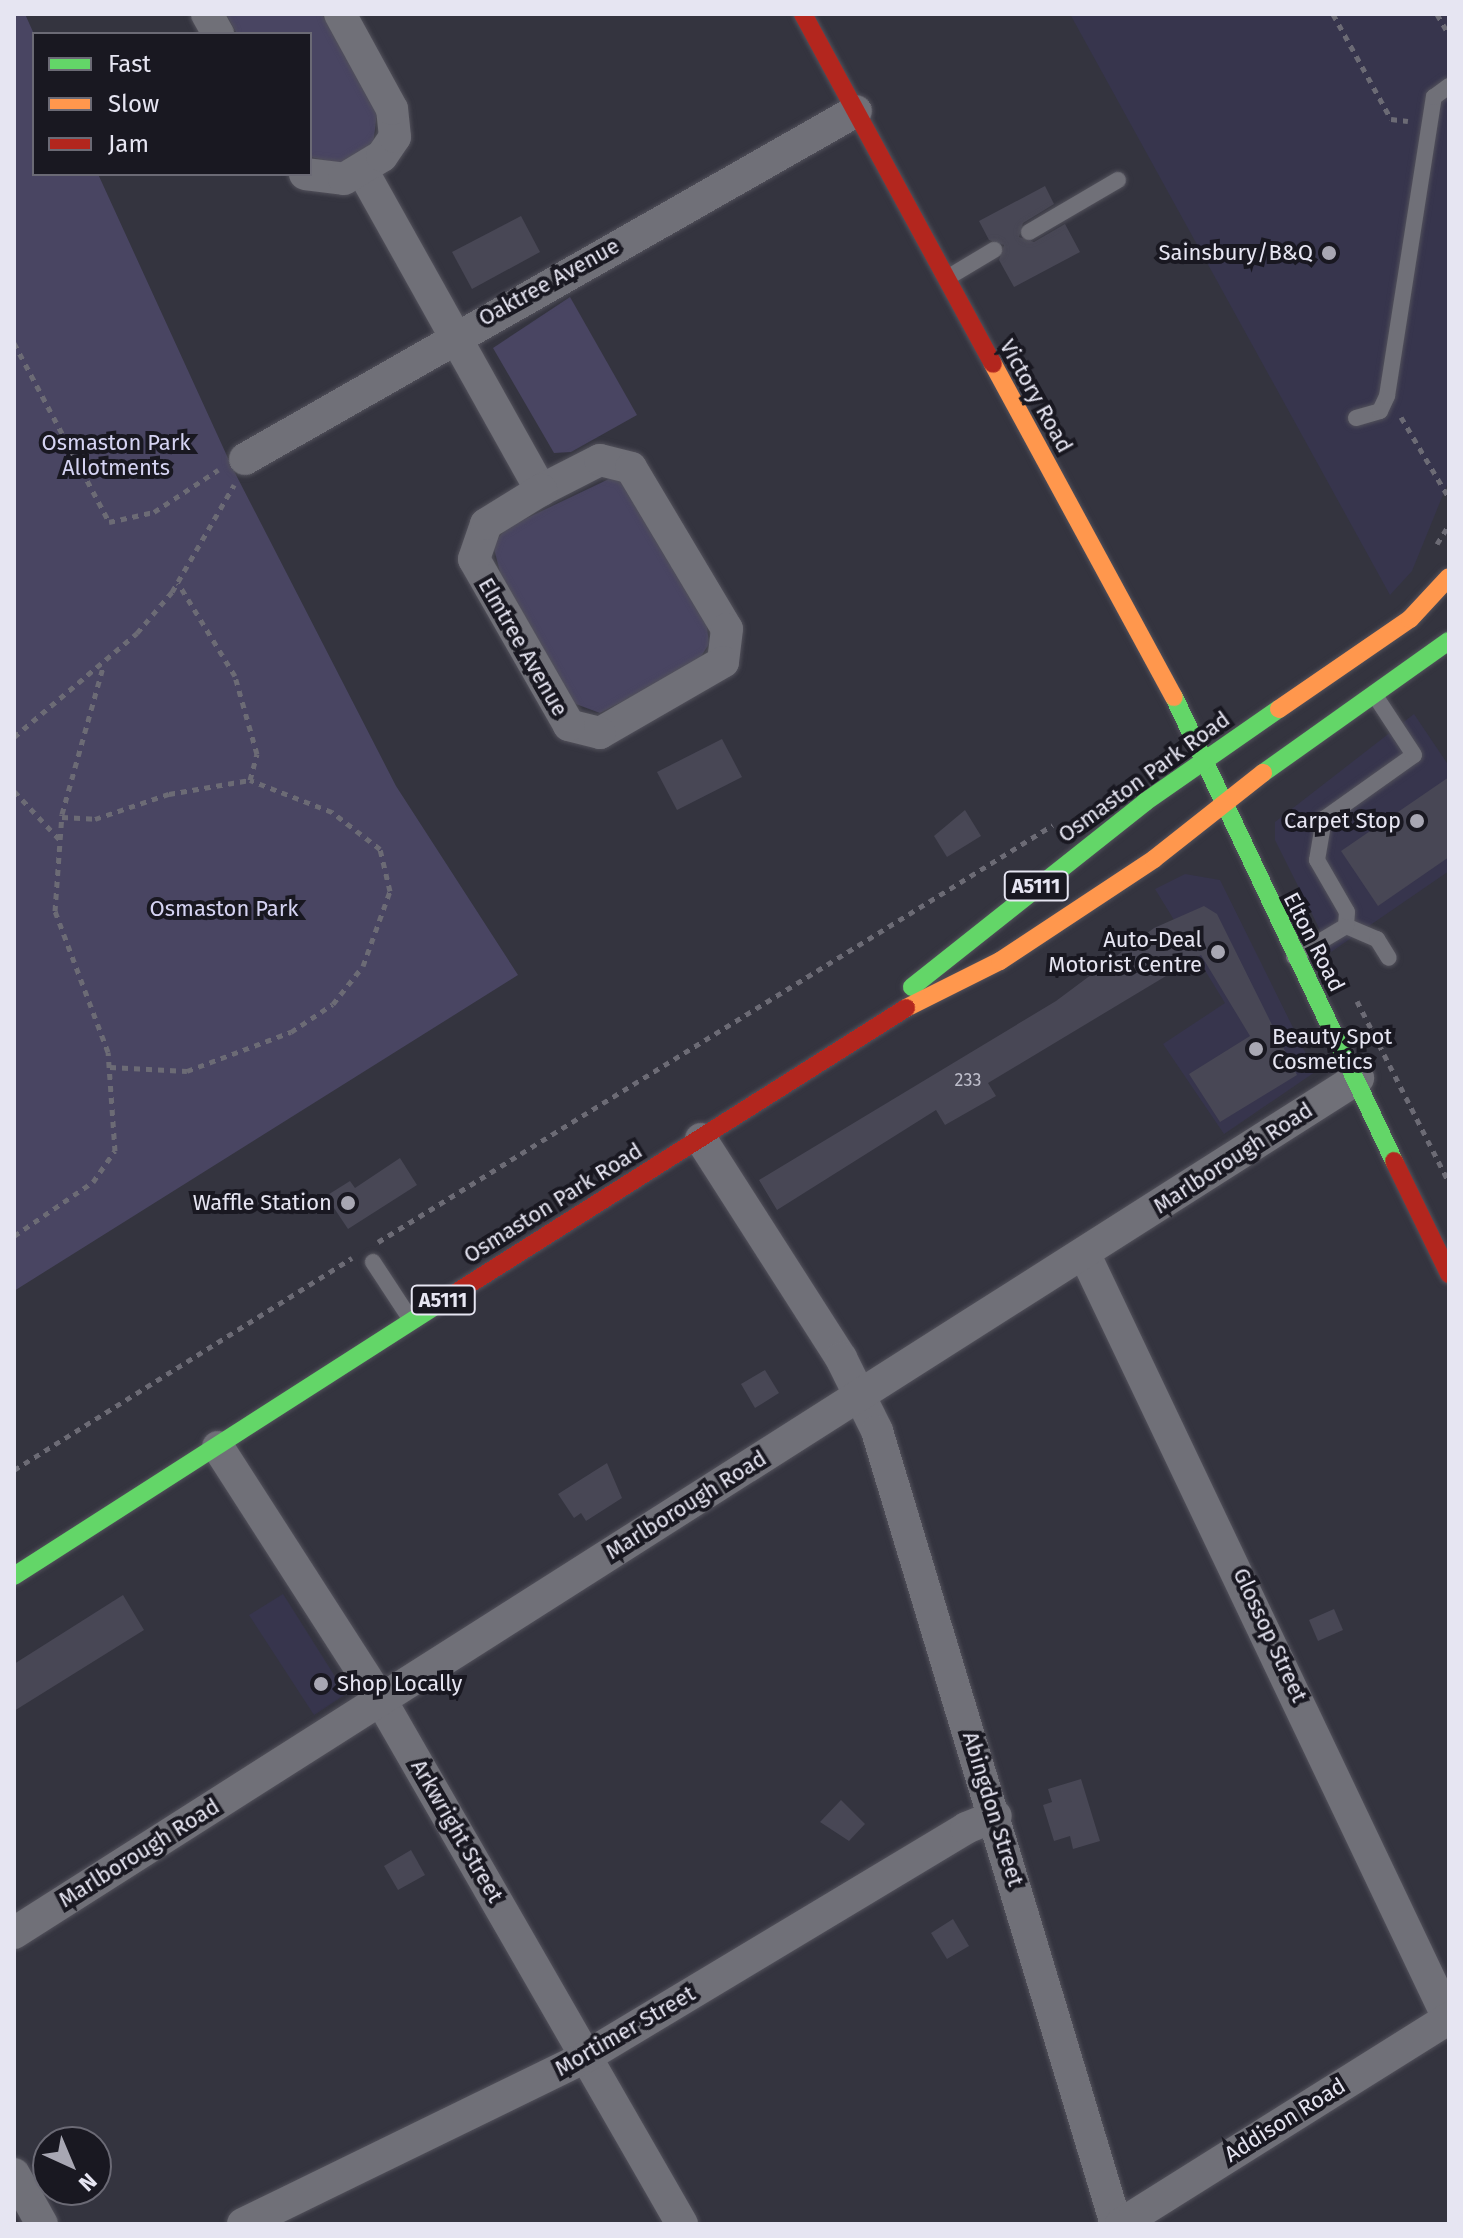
<!DOCTYPE html>
<html>
<head>
<meta charset="utf-8">
<style>
  body { margin:0 }
  #map { position:relative; width:1463px; height:2238px; overflow:hidden; background:#34343f; font-family:"Fira Sans",sans-serif }
  div>[style] { position:absolute }
  .built>* { inset:0; background:#37354d }
  .green>* { inset:0; background:#494562 }
  .building>* { inset:0; background:#484755 }
  .path>* { height:5px; margin-top:-2.5px; transform-origin:0; background:repeating-linear-gradient(90deg,#6c6b75 0 6px,transparent 0 12px) }
  .roads { filter:drop-shadow(0 0 2px #52515b) drop-shadow(0 0 2px #52515b) }
  .lane>* { height:16px; margin:-8px; padding:0 8px; transform-origin:8px; border-radius:8px; background:#707078 }
  .street>* { height:32px; margin:-16px; padding:0 16px; transform-origin:16px; border-radius:16px; background:#707078 }
  .fast>* { height:18px; margin:-9px; padding:0 9px; transform-origin:9px; border-radius:9px; background:#63d668 }
  .slow>* { height:18px; margin:-9px; padding:0 9px; transform-origin:9px; border-radius:9px; background:#ff974d }
  .jam>* { height:18px; margin:-9px; padding:0 9px; transform-origin:9px; border-radius:9px; background:#b3261e }
  .dots>* { width:22px; height:22px; translate:-50% -50%; box-sizing:border-box; border:4px solid #191821; border-radius:50% }
  span { translate:-50% -50%; white-space:nowrap; text-align:center; line-height:1.15; -webkit-text-stroke:8px #191821; paint-order:stroke }
  .number-label { font-size:18px; color:#bebecb }
  .number-label span { -webkit-text-stroke-width:0 }
  .shield-label span { padding:2px 6px; background:#191821; border:2px solid; border-radius:6px; -webkit-text-stroke-width:0 }
  .shield-label { font-size:20px; color:#e6e5f2; font-weight:700 }
  .poi-label { font-size:22px; color:#e6e5f2 }
  .right { translate:-100% -50%; text-align:right }
  .left { translate:0 -50%; text-align:left }
  .street-label { font-size:22px; color:#e6e5f2 }
  .park-label { font-size:22px; color:#d5d3f2 }
  .frame { position:absolute; inset:0; border:16px solid #e6e5f2; pointer-events:none }
  .legend { position:absolute; left:32px; top:32px; width:280px; height:144px; box-sizing:border-box; background:#191821; border:2px solid #6b6a75; margin:0; padding:10px 14px; list-style:none; font-size:24px; color:#e6e5f2 }
  .legend li { display:flex; align-items:center; gap:16px; height:40px }
  .legend b { width:40px; border:2px solid #6b6a75 }
  .north { position:absolute; left:32px; top:2126px; width:80px; height:80px; box-sizing:border-box; background:#191821; border:2px solid #6b6a75; border-radius:50%; rotate:136deg; font-size:22px; font-weight:700; line-height:32px; text-align:center; color:#e6e5f2 }
  .north::after { content:''; display:block; margin:auto; width:28px; height:36px; background:#a8a7b3; clip-path:polygon(50% 0,100% 100%,50% 72%,0 100%) }
</style>
</head>
<body>
<div id="map">
  <div class="built">
    <i style="clip-path:polygon(1070px 14px,1449px 14px,1449px 480px,1412px 571px,1390px 595px)"></i>
    <i style="clip-path:polygon(1414px 714px,1449px 766px,1449px 871px,1331px 952px,1275px 840px,1275px 822px)"></i>
    <i style="clip-path:polygon(1185px 874px,1220px 880px,1315px 1072px,1224px 1134px,1163px 1044px,1225px 1003px,1155px 889px)"></i>
    <i style="clip-path:polygon(283px 1594px,346px 1694px,314px 1715px,249px 1615px)"></i>
  </div>
  <div class="green">
    <i style="clip-path:polygon(14px 14px,25px 14px,34px 34px,34px 174px,98px 174px,233px 469px,396px 786px,518px 975px,14px 1291px)"></i>
    <i style="clip-path:polygon(226px 14px,322px 14px,377px 113px,373px 145px,344px 164px,310px 157px,310px 34px,237px 34px)"></i>
    <i style="clip-path:polygon(570px 297px,637px 415px,571px 452px,554px 453px,493px 348px)"></i>
    <i style="clip-path:polygon(611px 478px,621px 480px,707px 626px,709px 644px,697px 663px,600px 713px,573px 703px,501px 576px,493px 545px,506px 528px)"></i>
  </div>
  <div class="building">
    <i style="clip-path:polygon(1045px 186px,1054px 204px,1023px 223px,1019px 237px,1034px 242px,1065px 224px,1080px 252px,1014px 287px,999px 260px,1004px 245px,989px 240px,979px 221px)"></i>
    <i style="clip-path:polygon(521px 216px,540px 252px,472px 289px,452px 252px)"></i>
    <i style="clip-path:polygon(722px 739px,742px 777px,677px 810px,657px 772px)"></i>
    <i style="clip-path:polygon(1449px 777px,1449px 857px,1378px 906px,1341px 851px)"></i>
    <i style="clip-path:polygon(965px 810px,981px 836px,947px 857px,934px 836px)"></i>
    <i style="clip-path:polygon(1204px 906px,1217px 914px,1297px 1075px,1220px 1122px,1189px 1074px,1250px 1036px,1201px 955px,988px 1083px,996px 1096px,945px 1125px,936px 1110px,777px 1210px,759px 1180px,1056px 1001px,1154px 928px)"></i>
    <i style="clip-path:polygon(400px 1158px,417px 1185px,348px 1229px,326px 1196px,350px 1181px,355px 1188px)"></i>
    <i style="clip-path:polygon(765px 1370px,779px 1393px,755px 1408px,741px 1384px)"></i>
    <i style="clip-path:polygon(607px 1463px,622px 1498px,586px 1521px,581px 1513px,574px 1518px,558px 1494px)"></i>
    <i style="clip-path:polygon(123px 1595px,144px 1630px,14px 1711px,14px 1664px)"></i>
    <i style="clip-path:polygon(1334px 1609px,1343px 1630px,1318px 1641px,1309px 1620px)"></i>
    <i style="clip-path:polygon(1081px 1779px,1100px 1841px,1073px 1849px,1070px 1836px,1054px 1841px,1043px 1805px,1052px 1802px,1048px 1789px)"></i>
    <i style="clip-path:polygon(841px 1800px,865px 1824px,849px 1841px,820px 1822px)"></i>
    <i style="clip-path:polygon(411px 1850px,425px 1875px,398px 1890px,384px 1866px)"></i>
    <i style="clip-path:polygon(953px 1919px,969px 1946px,947px 1959px,931px 1933px)"></i>
  </div>
  <div class="path">
    <i style="left:1333px;top:14px;width:120px;rotate:61.1deg"></i>
    <i style="left:1391px;top:119px;width:17px;rotate:7deg"></i>
    <i style="left:1437px;top:14px;width:24px;rotate:60deg"></i>
    <i style="left:14px;top:343px;width:203px;rotate:62deg"></i>
    <i style="left:109px;top:522px;width:46px;rotate:-12.5deg"></i>
    <i style="left:154px;top:512px;width:77px;rotate:-33.3deg"></i>
    <i style="left:1401px;top:417px;width:94px;rotate:59.3deg"></i>
    <i style="left:1437px;top:544px;width:22px;rotate:-58deg"></i>
    <i style="left:14px;top:737px;width:161px;rotate:-40.2deg"></i>
    <i style="left:137px;top:633px;width:54px;rotate:-49.5deg"></i>
    <i style="left:172px;top:592px;width:124px;rotate:-59.9deg"></i>
    <i style="left:14px;top:791px;width:67px;rotate:46.8deg"></i>
    <i style="left:62px;top:817px;width:33px;rotate:3deg"></i>
    <i style="left:95px;top:819px;width:78px;rotate:-18.7deg"></i>
    <i style="left:169px;top:794px;width:82px;rotate:-9.8deg"></i>
    <i style="left:250px;top:780px;width:27px;rotate:-75deg"></i>
    <i style="left:257px;top:754px;width:81px;rotate:-105.8deg"></i>
    <i style="left:235px;top:676px;width:109px;rotate:-121.5deg"></i>
    <i style="left:1357px;top:1001px;width:203px;rotate:63.1deg"></i>
    <i style="left:110px;top:1067px;width:77px;rotate:3deg"></i>
    <i style="left:187px;top:1071px;width:111px;rotate:-20.6deg"></i>
    <i style="left:291px;top:1032px;width:50px;rotate:-33.7deg"></i>
    <i style="left:333px;top:1004px;width:48px;rotate:-51.7deg"></i>
    <i style="left:363px;top:966px;width:80px;rotate:-70.2deg"></i>
    <i style="left:390px;top:891px;width:43px;rotate:-103.4deg"></i>
    <i style="left:380px;top:849px;width:61px;rotate:-142.4deg"></i>
    <i style="left:332px;top:812px;width:88px;rotate:-158.7deg"></i>
    <i style="left:14px;top:1236px;width:96px;rotate:-34.4deg"></i>
    <i style="left:93px;top:1182px;width:38px;rotate:-55deg"></i>
    <i style="left:115px;top:1151px;width:99px;rotate:-94deg"></i>
    <i style="left:108px;top:1052px;width:151px;rotate:-110.6deg"></i>
    <i style="left:55px;top:911px;width:97px;rotate:-85.9deg"></i>
    <i style="left:62px;top:814px;width:153px;rotate:-74.4deg"></i>
    <i style="left:378px;top:1242px;width:793px;rotate:-31.71deg"></i>
    <i style="left:14px;top:1470px;width:399px;rotate:-32.1deg"></i>
  </div>
  <div class="roads">
    <div class="lane">
      <i style="left:1029px;top:232px;width:103px;rotate:-30.3deg"></i>
      <i style="left:947px;top:278px;width:55px;rotate:-30.8deg"></i>
      <i style="left:1356px;top:418px;width:25px;rotate:-16deg"></i>
      <i style="left:1380px;top:411px;width:17px;rotate:-65deg"></i>
      <i style="left:1387px;top:396px;width:303px;rotate:-81.1deg"></i>
      <i style="left:1434px;top:97px;width:19px;rotate:-36deg"></i>
      <i style="left:1346px;top:926px;width:34px;rotate:23deg"></i>
      <i style="left:1377px;top:939px;width:22px;rotate:58deg"></i>
      <i style="left:1294px;top:957px;width:61px;rotate:-30.8deg"></i>
      <i style="left:1346px;top:926px;width:14px;rotate:-86deg"></i>
      <i style="left:1347px;top:912px;width:60px;rotate:-120deg"></i>
      <i style="left:1317px;top:860px;width:42px;rotate:-80.3deg"></i>
      <i style="left:1324px;top:819px;width:110px;rotate:-35.4deg"></i>
      <i style="left:1414px;top:755px;width:69px;rotate:-123.2deg"></i>
      <i style="left:373px;top:1262px;width:69px;rotate:56.8deg"></i>
    </div>
    <div class="street">
      <i style="left:207px;top:14px;width:23px;rotate:61deg"></i>
      <i style="left:362px;top:170px;width:367px;rotate:60.8deg"></i>
      <i style="left:541px;top:490px;width:66px;rotate:-27deg"></i>
      <i style="left:600px;top:460px;width:32px;rotate:14deg"></i>
      <i style="left:631px;top:468px;width:187px;rotate:59.2deg"></i>
      <i style="left:727px;top:629px;width:33px;rotate:97deg"></i>
      <i style="left:723px;top:662px;width:142px;rotate:150deg"></i>
      <i style="left:600px;top:733px;width:32px;rotate:-166deg"></i>
      <i style="left:569px;top:725px;width:191px;rotate:-119.8deg"></i>
      <i style="left:474px;top:559px;width:37px;rotate:-71deg"></i>
      <i style="left:486px;top:524px;width:65px;rotate:-31.7deg"></i>
      <i style="left:305px;top:174px;width:39px;rotate:7deg"></i>
      <i style="left:344px;top:179px;width:44px;rotate:-31.2deg"></i>
      <i style="left:382px;top:156px;width:23px;rotate:-56deg"></i>
      <i style="left:395px;top:137px;width:28px;rotate:-96deg"></i>
      <i style="left:392px;top:109px;width:108px;rotate:-118.7deg"></i>
      <i style="left:245px;top:459px;width:703px;rotate:-29.66deg"></i>
      <i style="left:701px;top:1139px;width:260px;rotate:57.4deg"></i>
      <i style="left:841px;top:1358px;width:81px;rotate:63.7deg"></i>
      <i style="left:877px;top:1431px;width:828px;rotate:73.23deg"></i>
      <i style="left:1084px;top:1253px;width:849px;rotate:64.55deg"></i>
      <i style="left:218px;top:1447px;width:303px;rotate:57.3deg"></i>
      <i style="left:382px;top:1702px;width:602px;rotate:60.11deg"></i>
      <i style="left:14px;top:1933px;width:1593px;rotate:-32.46deg"></i>
      <i style="left:14px;top:2174px;width:57px;rotate:60.8deg"></i>
      <i style="left:243px;top:2224px;width:383px;rotate:-26deg"></i>
      <i style="left:587px;top:2056px;width:442px;rotate:-31deg"></i>
      <i style="left:966px;top:1828px;width:32px;rotate:-22deg"></i>
      <i style="left:1121px;top:2224px;width:387px;rotate:-32.1deg"></i>
    </div>
    <div class="fast">
      <i style="left:1174px;top:697px;width:514px;rotate:64.63deg"></i>
      <i style="left:1263px;top:773px;width:228px;rotate:-35.4deg"></i>
      <i style="left:912px;top:987px;width:298px;rotate:-38.4deg"></i>
      <i style="left:1145px;top:802px;width:163px;rotate:-34.8deg"></i>
      <i style="left:14px;top:1576px;width:523px;rotate:-32.66deg"></i>
    </div>
    <div class="slow">
      <i style="left:993px;top:364px;width:379px;rotate:61.5deg"></i>
      <i style="left:1279px;top:709px;width:159px;rotate:-34.5deg"></i>
      <i style="left:1410px;top:619px;width:57px;rotate:-47.1deg"></i>
      <i style="left:906px;top:1008px;width:105px;rotate:-26.6deg"></i>
      <i style="left:1000px;top:961px;width:185px;rotate:-33.5deg"></i>
      <i style="left:1154px;top:859px;width:139px;rotate:-38.3deg"></i>
    </div>
    <div class="jam">
      <i style="left:803px;top:14px;width:398px;rotate:61.5deg"></i>
      <i style="left:1394px;top:1161px;width:126px;rotate:64deg"></i>
      <i style="left:454px;top:1294px;width:535px;rotate:-32.32deg"></i>
    </div>
  </div>
  <div class="dots">
    <i style="left:1329px;top:253px;background:#a8a7b3"></i>
    <i style="left:1417px;top:821px;background:#a8a7b3"></i>
    <i style="left:1218px;top:952px;background:#a8a7b3"></i>
    <i style="left:1256px;top:1049px;background:#a8a7b3"></i>
    <i style="left:348px;top:1203px;background:#a8a7b3"></i>
    <i style="left:321px;top:1684px;background:#a8a7b3"></i>
  </div>
  <div class="number-label">
    <span style="left:968px;top:1080px">233</span>
  </div>
  <div class="shield-label">
    <span style="left:1036px;top:886px">A5111</span>
    <span style="left:443px;top:1300px">A5111</span>
  </div>
  <div class="poi-label">
    <span class="right" style="left:1313px;top:253px">Sainsbury/B&amp;Q</span>
    <span class="right" style="left:1401px;top:821px">Carpet Stop</span>
    <span class="right" style="left:1202px;top:952px">Auto-Deal<br>Motorist Centre</span>
    <span class="left" style="left:1272px;top:1049px">Beauty Spot<br>Cosmetics</span>
    <span class="right" style="left:332px;top:1203px">Waffle Station</span>
    <span class="left" style="left:337px;top:1684px">Shop Locally</span>
  </div>
  <div class="street-label">
    <span style="left:549px;top:282px;rotate:-29deg">Oaktree Avenue</span>
    <span style="left:1036px;top:396px;rotate:61deg">Victory Road</span>
    <span style="left:523px;top:647px;rotate:60deg">Elmtree Avenue</span>
    <span style="left:1144px;top:777px;rotate:-36deg">Osmaston Park Road</span>
    <span style="left:1314px;top:942px;rotate:63deg">Elton Road</span>
    <span style="left:1233px;top:1158px;rotate:-33deg">Marlborough Road</span>
    <span style="left:553px;top:1203px;rotate:-32deg">Osmaston Park Road</span>
    <span style="left:686px;top:1505px;rotate:-32deg">Marlborough Road</span>
    <span style="left:1270px;top:1635px;rotate:65deg">Glossop Street</span>
    <span style="left:993px;top:1809px;rotate:73deg">Abingdon Street</span>
    <span style="left:457px;top:1831px;rotate:60deg">Arkwright Street</span>
    <span style="left:139px;top:1853px;rotate:-32deg">Marlborough Road</span>
    <span style="left:625px;top:2031px;rotate:-30deg">Mortimer Street</span>
    <span style="left:1285px;top:2120px;rotate:-32deg">Addison Road</span>
  </div>
  <div class="park-label">
    <span style="left:116px;top:455px">Osmaston Park<br>Allotments</span>
    <span style="left:224px;top:909px">Osmaston Park</span>
  </div>
  <div class="frame"></div>
  <ul class="legend">
  <li><b style="height:10px;background:#63d668"></b>Fast</li>
  <li><b style="height:10px;background:#ff974d"></b>Slow</li>
  <li><b style="height:10px;background:#b3261e"></b>Jam</li>
  </ul>
  <div class="north">N</div>
</div>
</body>
</html>
